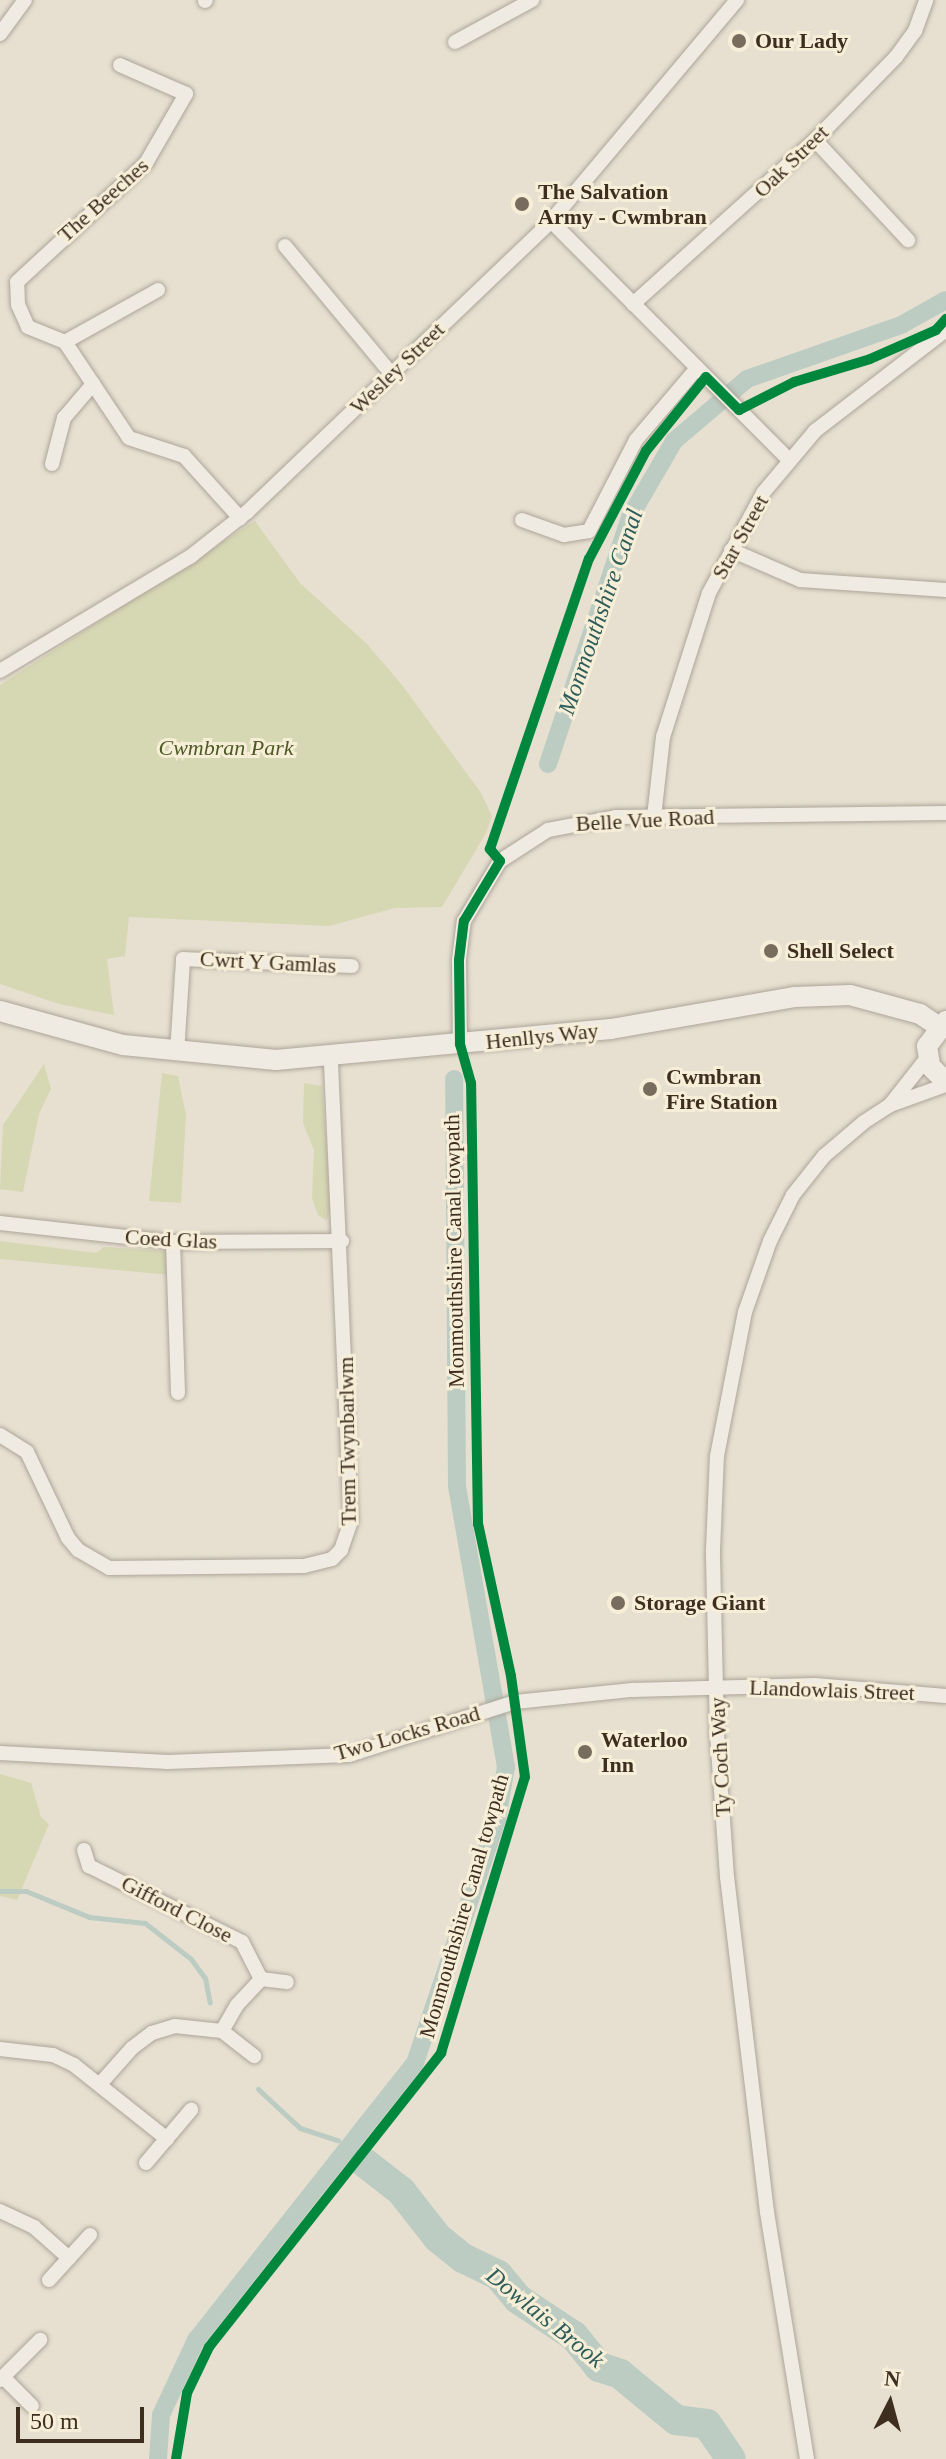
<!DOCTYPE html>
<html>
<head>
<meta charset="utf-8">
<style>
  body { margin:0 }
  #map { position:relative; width:946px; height:2459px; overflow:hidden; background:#e7e0d1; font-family:"Times New Roman",serif }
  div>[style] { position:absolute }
  .green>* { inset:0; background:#d6d7b3 }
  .stream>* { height:5px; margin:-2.5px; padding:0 2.5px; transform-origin:2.5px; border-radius:2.5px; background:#bcccc2 }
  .canal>* { height:18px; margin:-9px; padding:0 9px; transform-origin:9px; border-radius:9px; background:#bcccc2 }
  .river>* { height:30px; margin:-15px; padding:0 15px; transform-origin:15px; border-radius:15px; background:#bcccc2 }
  .roads { filter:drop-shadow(0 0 2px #ada599) drop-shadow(0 0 2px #ada599) }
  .street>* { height:14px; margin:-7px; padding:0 7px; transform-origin:7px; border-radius:7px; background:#efebe3 }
  .secondary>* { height:20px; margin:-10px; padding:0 10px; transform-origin:10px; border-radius:10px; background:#efebe3 }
  .cycleway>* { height:10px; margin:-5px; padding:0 5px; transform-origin:5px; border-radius:5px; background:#00873e }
  .dots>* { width:22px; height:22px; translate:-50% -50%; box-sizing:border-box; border:4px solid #f7eed8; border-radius:50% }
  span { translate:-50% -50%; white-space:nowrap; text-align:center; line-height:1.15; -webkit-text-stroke:6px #f7eed8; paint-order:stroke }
  .poi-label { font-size:22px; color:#3d2e20; font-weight:700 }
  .left { translate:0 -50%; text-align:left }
  .street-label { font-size:22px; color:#3d2e20 }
  .park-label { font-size:22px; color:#4d5a26; font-style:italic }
  .water-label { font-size:24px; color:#2f5d5a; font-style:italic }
  .north { position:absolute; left:850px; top:2363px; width:80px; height:80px; -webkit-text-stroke:6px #f7eed8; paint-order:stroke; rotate:6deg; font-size:22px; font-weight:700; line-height:32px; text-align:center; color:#3d2e20 }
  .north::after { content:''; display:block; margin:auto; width:28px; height:36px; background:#3d2e20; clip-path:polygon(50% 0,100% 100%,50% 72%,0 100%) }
  .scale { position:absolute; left:16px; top:2407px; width:128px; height:36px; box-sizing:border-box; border:4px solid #3d2e20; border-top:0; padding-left:10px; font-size:24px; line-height:28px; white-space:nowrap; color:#3d2e20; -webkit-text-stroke:6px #f7eed8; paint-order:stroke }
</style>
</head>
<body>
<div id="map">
  <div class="green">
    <i style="clip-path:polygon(255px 521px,300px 583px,367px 644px,402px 685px,481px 793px,492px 816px,486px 833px,442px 907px,395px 908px,329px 926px,129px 917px,125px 956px,107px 959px,114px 1015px,59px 1004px,0 984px,0 685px)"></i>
    <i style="clip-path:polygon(44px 1064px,51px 1089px,39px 1114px,23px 1192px,0 1189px,3px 1125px)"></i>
    <i style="clip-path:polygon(162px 1073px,178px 1076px,186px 1115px,181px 1203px,149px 1201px)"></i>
    <i style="clip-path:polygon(304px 1083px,322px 1086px,331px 1205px,327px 1221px,318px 1215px,312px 1198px,314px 1150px,303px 1123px)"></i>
    <i style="clip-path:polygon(0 1241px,96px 1253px,104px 1247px,169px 1251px,170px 1275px,0 1259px)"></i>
    <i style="clip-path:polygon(0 1774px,31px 1783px,41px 1817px,49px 1824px,17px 1900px,0 1896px)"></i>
  </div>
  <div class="stream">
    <i style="left:0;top:1891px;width:26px"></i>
    <i style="left:26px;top:1891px;width:68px;rotate:22.4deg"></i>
    <i style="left:89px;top:1917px;width:56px;rotate:6.1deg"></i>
    <i style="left:145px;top:1923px;width:58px;rotate:38deg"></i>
    <i style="left:191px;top:1959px;width:24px;rotate:54deg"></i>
    <i style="left:205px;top:1978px;width:25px;rotate:79deg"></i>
    <i style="left:258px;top:2089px;width:57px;rotate:42.9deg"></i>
    <i style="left:300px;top:2128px;width:40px;rotate:18deg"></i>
  </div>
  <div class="canal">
    <i style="left:548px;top:764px;width:262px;rotate:-71.6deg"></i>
    <i style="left:631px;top:515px;width:86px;rotate:-59.8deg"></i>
    <i style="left:674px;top:441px;width:96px;rotate:-40.3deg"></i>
    <i style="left:747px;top:379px;width:163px;rotate:-19.3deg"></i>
    <i style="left:901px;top:325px;width:51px;rotate:-29.1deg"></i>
    <i style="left:158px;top:2459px;width:44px;rotate:-86.1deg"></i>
    <i style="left:161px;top:2415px;width:83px;rotate:-65deg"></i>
    <i style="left:196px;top:2340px;width:353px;rotate:-51.7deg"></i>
    <i style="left:415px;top:2063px;width:257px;rotate:-71.4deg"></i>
    <i style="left:497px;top:1819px;width:53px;rotate:-80.2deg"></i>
    <i style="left:506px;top:1767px;width:285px;rotate:-99.9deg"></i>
    <i style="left:457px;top:1486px;width:407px;rotate:-90.4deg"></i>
  </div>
  <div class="river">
    <i style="left:365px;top:2163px;width:46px;rotate:37.9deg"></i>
    <i style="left:401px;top:2191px;width:60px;rotate:51.8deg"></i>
    <i style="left:438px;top:2238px;width:32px;rotate:39deg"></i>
    <i style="left:463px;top:2258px;width:39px;rotate:26deg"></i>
    <i style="left:498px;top:2275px;width:31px;rotate:50deg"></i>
    <i style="left:518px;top:2299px;width:67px;rotate:33.5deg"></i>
    <i style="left:574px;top:2336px;width:40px;rotate:51deg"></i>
    <i style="left:599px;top:2367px;width:22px;rotate:18deg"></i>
    <i style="left:620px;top:2374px;width:72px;rotate:39.4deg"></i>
    <i style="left:676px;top:2420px;width:31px;rotate:7deg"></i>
    <i style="left:707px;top:2424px;width:42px;rotate:55.6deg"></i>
  </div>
  <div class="roads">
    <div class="street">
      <i style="left:205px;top:1px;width:1px;rotate:-45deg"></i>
      <i style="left:0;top:34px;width:42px;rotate:-53.7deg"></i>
      <i style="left:455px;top:42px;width:88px;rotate:-28.6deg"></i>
      <i style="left:815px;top:140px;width:137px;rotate:47.1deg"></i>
      <i style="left:551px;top:221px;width:337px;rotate:45.1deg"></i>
      <i style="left:285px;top:246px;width:165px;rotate:50.2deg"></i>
      <i style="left:158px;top:290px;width:107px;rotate:150.8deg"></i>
      <i style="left:65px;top:342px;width:115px;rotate:56.3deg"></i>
      <i style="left:129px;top:438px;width:58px;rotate:18.1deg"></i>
      <i style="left:184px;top:456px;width:84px;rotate:47.9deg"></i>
      <i style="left:633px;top:304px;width:245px;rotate:-42deg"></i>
      <i style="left:815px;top:140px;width:116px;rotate:-45.7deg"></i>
      <i style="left:896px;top:57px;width:32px;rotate:-54deg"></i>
      <i style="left:915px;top:31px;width:33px;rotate:-70deg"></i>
      <i style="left:65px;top:342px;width:40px;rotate:-158deg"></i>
      <i style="left:28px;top:327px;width:24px;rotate:-114deg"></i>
      <i style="left:18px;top:305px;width:23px;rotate:-92deg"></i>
      <i style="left:17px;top:282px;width:176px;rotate:-42.7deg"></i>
      <i style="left:146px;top:163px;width:80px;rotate:-59.9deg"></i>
      <i style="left:186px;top:94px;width:72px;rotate:-156.3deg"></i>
      <i style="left:52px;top:464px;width:48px;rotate:-75.4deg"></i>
      <i style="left:64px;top:418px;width:45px;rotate:-49.5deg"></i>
      <i style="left:522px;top:520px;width:45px;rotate:19.7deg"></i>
      <i style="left:564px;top:535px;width:25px;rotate:-9deg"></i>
      <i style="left:589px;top:531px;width:102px;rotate:-62.7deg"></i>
      <i style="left:636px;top:440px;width:94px;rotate:-49.7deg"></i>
      <i style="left:731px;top:550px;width:75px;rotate:23.5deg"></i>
      <i style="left:800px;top:580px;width:146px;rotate:3.9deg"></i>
      <i style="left:0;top:671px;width:222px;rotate:-31deg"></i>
      <i style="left:190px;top:557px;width:73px;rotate:-38.3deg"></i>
      <i style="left:247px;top:512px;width:421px;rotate:-43.7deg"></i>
      <i style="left:551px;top:221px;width:289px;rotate:-49.9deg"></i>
      <i style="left:654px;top:817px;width:81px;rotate:-83.6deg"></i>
      <i style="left:663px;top:737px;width:151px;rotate:-72.3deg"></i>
      <i style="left:709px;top:593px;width:114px;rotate:-61.6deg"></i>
      <i style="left:763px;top:493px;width:81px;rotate:-50deg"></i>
      <i style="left:815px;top:431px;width:165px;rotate:-37.6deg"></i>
      <i style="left:460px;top:1044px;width:84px;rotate:-90.7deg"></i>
      <i style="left:459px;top:960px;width:39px;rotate:-83deg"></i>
      <i style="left:464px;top:921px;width:70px;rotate:-59deg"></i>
      <i style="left:500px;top:861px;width:57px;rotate:-32.9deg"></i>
      <i style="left:548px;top:830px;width:69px;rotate:-10.8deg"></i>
      <i style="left:616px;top:817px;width:330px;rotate:-0.7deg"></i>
      <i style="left:177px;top:1053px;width:94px;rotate:-86.3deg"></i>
      <i style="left:183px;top:959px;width:169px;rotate:2.4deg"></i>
      <i style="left:890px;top:1105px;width:60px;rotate:-51.8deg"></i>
      <i style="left:0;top:1223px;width:174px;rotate:6.3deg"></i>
      <i style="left:173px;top:1242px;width:169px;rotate:-0.3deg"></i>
      <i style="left:173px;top:1242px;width:151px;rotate:88.1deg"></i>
      <i style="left:0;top:1435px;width:32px;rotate:32deg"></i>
      <i style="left:27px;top:1452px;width:95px;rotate:64.5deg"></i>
      <i style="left:68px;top:1538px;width:16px;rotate:50deg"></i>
      <i style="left:78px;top:1550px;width:36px;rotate:30deg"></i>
      <i style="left:109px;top:1568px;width:195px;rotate:-0.6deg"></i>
      <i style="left:304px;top:1566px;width:29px;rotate:-14deg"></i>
      <i style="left:332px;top:1559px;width:13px;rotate:-45deg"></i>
      <i style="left:341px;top:1550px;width:31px;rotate:-71deg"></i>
      <i style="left:351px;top:1521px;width:463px;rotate:-92.5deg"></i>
      <i style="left:0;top:1753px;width:168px;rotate:3.1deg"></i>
      <i style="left:168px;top:1762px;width:181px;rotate:-2.2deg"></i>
      <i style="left:349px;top:1755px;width:174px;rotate:-17.7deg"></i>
      <i style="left:515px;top:1702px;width:118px;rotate:-5.9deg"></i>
      <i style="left:632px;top:1690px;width:183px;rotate:-1.6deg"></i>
      <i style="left:815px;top:1685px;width:131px;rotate:4.8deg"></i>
      <i style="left:84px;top:1850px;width:17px;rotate:73deg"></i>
      <i style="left:89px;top:1866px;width:171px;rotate:26.4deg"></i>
      <i style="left:242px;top:1942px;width:42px;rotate:62.8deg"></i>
      <i style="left:261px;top:1979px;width:26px;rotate:7deg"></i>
      <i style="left:222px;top:2031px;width:30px;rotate:-60deg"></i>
      <i style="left:237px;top:2005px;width:35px;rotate:-47deg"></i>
      <i style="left:0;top:2049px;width:53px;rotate:6.5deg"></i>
      <i style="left:53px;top:2055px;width:23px;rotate:25deg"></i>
      <i style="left:74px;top:2065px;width:119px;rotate:38.5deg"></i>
      <i style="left:100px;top:2084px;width:48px;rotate:-48.4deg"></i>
      <i style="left:132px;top:2048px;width:25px;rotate:-37deg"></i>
      <i style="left:152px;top:2033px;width:24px;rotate:-17deg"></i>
      <i style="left:175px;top:2026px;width:47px;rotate:6.1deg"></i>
      <i style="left:222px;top:2031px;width:41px;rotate:38deg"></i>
      <i style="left:146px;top:2163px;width:70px;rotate:-49.7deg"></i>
      <i style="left:0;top:2211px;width:38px;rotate:25deg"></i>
      <i style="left:34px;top:2227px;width:47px;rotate:41.5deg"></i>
      <i style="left:49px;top:2280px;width:61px;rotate:-47.7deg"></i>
      <i style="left:5px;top:2379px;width:38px;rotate:45deg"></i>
      <i style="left:0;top:2380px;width:57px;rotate:-45deg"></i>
      <i style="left:807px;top:2459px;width:250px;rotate:-99.2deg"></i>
      <i style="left:767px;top:2212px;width:337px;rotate:-96.8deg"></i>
      <i style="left:727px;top:1877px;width:144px;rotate:-94deg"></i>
      <i style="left:717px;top:1733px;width:183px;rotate:-91.3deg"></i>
      <i style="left:713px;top:1550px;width:94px;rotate:-87.6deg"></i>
      <i style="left:717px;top:1456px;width:147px;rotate:-79deg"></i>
      <i style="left:745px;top:1312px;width:75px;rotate:-70.6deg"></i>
      <i style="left:770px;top:1241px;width:51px;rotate:-63.4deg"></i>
      <i style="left:793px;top:1195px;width:50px;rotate:-51.5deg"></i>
      <i style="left:824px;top:1156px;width:52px;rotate:-40.4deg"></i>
      <i style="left:864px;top:1122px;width:31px;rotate:-33deg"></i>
      <i style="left:890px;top:1105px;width:59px;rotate:-19.7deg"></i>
    </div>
    <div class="secondary">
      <i style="left:0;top:1011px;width:128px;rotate:15.5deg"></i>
      <i style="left:123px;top:1045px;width:154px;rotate:5.6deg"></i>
      <i style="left:276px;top:1060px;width:336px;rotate:-5.3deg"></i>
      <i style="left:611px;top:1029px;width:187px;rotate:-9.9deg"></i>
      <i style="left:795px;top:997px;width:55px;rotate:-2.1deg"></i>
      <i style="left:850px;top:995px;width:73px;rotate:15.2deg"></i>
      <i style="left:920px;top:1014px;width:22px;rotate:34deg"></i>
      <i style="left:946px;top:1021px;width:31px;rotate:127deg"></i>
      <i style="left:927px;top:1046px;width:20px;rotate:81deg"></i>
      <i style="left:930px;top:1066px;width:23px;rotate:45deg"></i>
    </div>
  </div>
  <div class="cycleway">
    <i style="left:176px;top:2459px;width:67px;rotate:-80.5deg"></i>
    <i style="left:187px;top:2393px;width:51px;rotate:-64.4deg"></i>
    <i style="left:209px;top:2347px;width:375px;rotate:-51.7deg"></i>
    <i style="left:441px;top:2053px;width:288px;rotate:-73.1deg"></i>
    <i style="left:525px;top:1777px;width:102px;rotate:-97.9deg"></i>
    <i style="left:511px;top:1676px;width:156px;rotate:-102.2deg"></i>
    <i style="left:478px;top:1524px;width:441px;rotate:-90.9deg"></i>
    <i style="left:471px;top:1083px;width:41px;rotate:-105.8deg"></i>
    <i style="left:460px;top:1044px;width:84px;rotate:-90.7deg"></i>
    <i style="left:459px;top:960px;width:39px;rotate:-83deg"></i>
    <i style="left:464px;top:921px;width:70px;rotate:-59deg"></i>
    <i style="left:500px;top:861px;width:16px;rotate:-130deg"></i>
    <i style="left:490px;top:849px;width:306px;rotate:-71.2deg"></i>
    <i style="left:589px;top:559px;width:122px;rotate:-62.2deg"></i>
    <i style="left:646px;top:451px;width:95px;rotate:-51deg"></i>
    <i style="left:706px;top:377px;width:47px;rotate:45deg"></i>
    <i style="left:739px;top:410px;width:62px;rotate:-27deg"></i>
    <i style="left:794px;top:382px;width:79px;rotate:-16.8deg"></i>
    <i style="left:870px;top:359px;width:72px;rotate:-23.7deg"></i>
    <i style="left:936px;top:330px;width:15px;rotate:-48deg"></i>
  </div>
  <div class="dots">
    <i style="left:739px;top:41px;background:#786c5e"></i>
    <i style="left:522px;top:204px;background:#786c5e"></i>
    <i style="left:771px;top:951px;background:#786c5e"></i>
    <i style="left:650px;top:1089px;background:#786c5e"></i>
    <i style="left:618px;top:1603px;background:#786c5e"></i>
    <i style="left:585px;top:1752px;background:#786c5e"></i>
  </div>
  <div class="poi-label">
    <span class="left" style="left:755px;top:41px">Our Lady</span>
    <span class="left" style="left:538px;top:204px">The Salvation<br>Army - Cwmbran</span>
    <span class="left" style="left:787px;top:951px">Shell Select</span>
    <span class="left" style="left:666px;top:1089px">Cwmbran<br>Fire Station</span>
    <span class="left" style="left:634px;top:1603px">Storage Giant</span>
    <span class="left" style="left:601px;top:1752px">Waterloo<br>Inn</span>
  </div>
  <div class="street-label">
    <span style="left:791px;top:161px;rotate:-44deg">Oak Street</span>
    <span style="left:103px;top:200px;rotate:-42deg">The Beeches</span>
    <span style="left:397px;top:368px;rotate:-44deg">Wesley Street</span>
    <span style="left:740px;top:537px;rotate:-61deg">Star Street</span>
    <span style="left:645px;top:820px;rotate:-3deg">Belle Vue Road</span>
    <span style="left:268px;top:962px;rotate:3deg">Cwrt Y Gamlas</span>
    <span style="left:542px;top:1036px;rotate:-6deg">Henllys Way</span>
    <span style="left:171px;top:1239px;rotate:3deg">Coed Glas</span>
    <span style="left:454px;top:1251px;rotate:-91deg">Monmouthshire Canal towpath</span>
    <span style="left:347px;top:1441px;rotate:-91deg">Trem Twynbarlwm</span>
    <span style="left:832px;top:1690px;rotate:2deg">Llandowlais Street</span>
    <span style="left:407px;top:1733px;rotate:-16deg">Two Locks Road</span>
    <span style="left:720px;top:1757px;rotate:-93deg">Ty Coch Way</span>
    <span style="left:464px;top:1906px;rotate:-74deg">Monmouthshire Canal towpath</span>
    <span style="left:177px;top:1909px;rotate:27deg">Gifford Close</span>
  </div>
  <div class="park-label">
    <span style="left:226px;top:748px">Cwmbran Park</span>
  </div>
  <div class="water-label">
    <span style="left:601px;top:612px;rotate:-71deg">Monmouthshire Canal</span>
    <span style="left:545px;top:2318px;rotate:39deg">Dowlais Brook</span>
  </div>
  <div class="north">N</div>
  <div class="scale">50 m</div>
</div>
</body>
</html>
